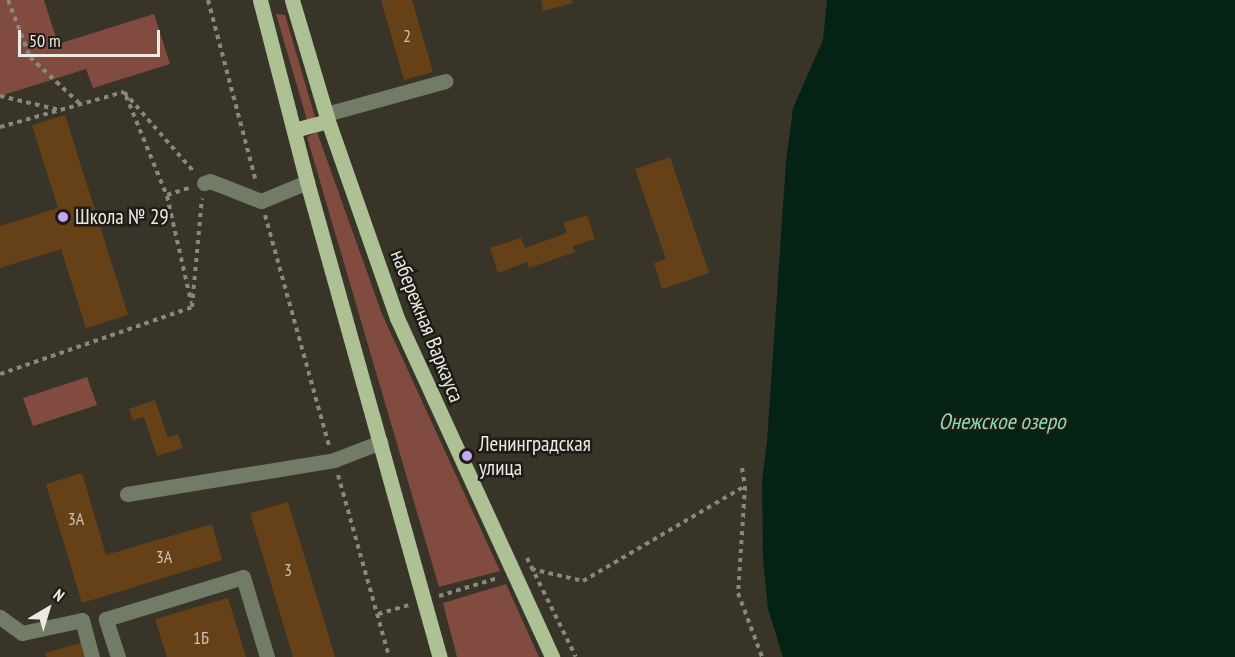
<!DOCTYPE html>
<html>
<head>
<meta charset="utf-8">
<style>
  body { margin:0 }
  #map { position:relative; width:1235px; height:657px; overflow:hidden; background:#383528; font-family:"PT Sans Narrow",sans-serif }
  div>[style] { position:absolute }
  .green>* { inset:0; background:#814b3f }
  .water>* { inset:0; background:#052314 }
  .building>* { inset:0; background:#664118 }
  .path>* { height:4px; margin-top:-2px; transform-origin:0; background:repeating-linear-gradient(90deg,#8a877c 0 4.5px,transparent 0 9px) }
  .minor>* { height:15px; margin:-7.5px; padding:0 7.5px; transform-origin:7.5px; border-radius:7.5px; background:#717b66 }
  .major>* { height:15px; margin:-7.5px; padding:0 7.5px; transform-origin:7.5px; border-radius:7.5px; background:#adc195 }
  .dots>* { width:16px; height:16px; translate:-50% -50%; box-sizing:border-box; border:3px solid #1e1c17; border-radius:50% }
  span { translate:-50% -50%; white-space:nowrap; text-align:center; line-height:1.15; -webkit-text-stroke:5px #1e1c17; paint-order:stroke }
  .number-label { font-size:18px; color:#cac0b0 }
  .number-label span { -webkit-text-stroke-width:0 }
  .poi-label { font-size:21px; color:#eceae2 }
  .left { translate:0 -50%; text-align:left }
  .street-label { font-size:21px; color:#eceae2 }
  .water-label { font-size:22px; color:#8addaf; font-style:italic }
  .north { position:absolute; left:18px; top:579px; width:60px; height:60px; -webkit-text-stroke:4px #1e1c17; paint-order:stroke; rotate:38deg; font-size:16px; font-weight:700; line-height:24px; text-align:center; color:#eceae2 }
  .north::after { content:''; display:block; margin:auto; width:21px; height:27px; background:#eceae2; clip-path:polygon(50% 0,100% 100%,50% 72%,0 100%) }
  .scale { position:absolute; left:18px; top:30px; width:142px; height:27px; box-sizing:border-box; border:3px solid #eceae2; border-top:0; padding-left:8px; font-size:18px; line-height:21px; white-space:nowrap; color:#eceae2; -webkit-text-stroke:4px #1e1c17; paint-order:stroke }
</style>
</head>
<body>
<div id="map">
  <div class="green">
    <i style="clip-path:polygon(0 0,44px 0,58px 44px,154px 14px,170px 64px,93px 88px,86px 69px,0 96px)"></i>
    <i style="clip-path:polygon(276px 14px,285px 15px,315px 117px,307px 120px)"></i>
    <i style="clip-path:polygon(317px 132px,382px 314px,500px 571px,439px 587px,307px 137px)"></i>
    <i style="clip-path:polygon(87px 377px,97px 405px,33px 426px,23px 398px)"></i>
    <i style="clip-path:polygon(506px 584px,539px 657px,457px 657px,443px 603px)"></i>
  </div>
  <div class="water">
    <i style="clip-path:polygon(827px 0,1235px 0,1235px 657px,783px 657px,768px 609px,763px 559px,762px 481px,767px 441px,786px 162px,793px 108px,823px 40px)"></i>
  </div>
  <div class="building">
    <i style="clip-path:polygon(381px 0,412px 0,433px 72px,404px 80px)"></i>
    <i style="clip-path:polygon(541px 0,572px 0,573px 3px,543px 11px)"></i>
    <i style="clip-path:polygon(65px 115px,128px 315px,86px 328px,61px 249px,0 268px,0 226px,58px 208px,32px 125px)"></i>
    <i style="clip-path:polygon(670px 157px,709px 273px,662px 289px,654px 263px,666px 259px,635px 169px)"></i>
    <i style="clip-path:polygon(587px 215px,595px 239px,573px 246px,575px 252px,529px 268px,527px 262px,498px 273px,490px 248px,521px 238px,525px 248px,567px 233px,563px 223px)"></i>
    <i style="clip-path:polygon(155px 400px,168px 438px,178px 434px,183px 448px,157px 456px,144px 417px,133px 420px,129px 409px)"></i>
    <i style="clip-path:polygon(82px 473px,106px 555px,212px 524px,222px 560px,82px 603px,46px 484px)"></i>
    <i style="clip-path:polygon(288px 502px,326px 627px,335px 657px,293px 657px,250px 513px)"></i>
    <i style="clip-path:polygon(228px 598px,246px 657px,167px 657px,155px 619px)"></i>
    <i style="clip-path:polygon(81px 643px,84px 657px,47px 657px,45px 653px)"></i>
  </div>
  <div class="path">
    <i style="left:8px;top:0;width:61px;rotate:68.9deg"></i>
    <i style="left:30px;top:57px;width:69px;rotate:43.2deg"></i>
    <i style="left:208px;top:0;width:188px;rotate:75.2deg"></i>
    <i style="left:0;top:96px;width:61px;rotate:13.3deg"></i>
    <i style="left:126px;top:96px;width:108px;rotate:67.7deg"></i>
    <i style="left:167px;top:196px;width:109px;rotate:77.2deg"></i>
    <i style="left:0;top:127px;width:129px;rotate:-15.8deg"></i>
    <i style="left:124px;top:92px;width:108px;rotate:48.8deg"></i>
    <i style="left:167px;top:195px;width:23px;rotate:-18deg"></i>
    <i style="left:265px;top:215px;width:239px;rotate:74.5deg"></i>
    <i style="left:0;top:374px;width:203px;rotate:-19.2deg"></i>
    <i style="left:192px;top:307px;width:109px;rotate:-84.8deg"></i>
    <i style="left:742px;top:468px;width:18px;rotate:81deg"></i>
    <i style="left:745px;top:486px;width:107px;rotate:93.7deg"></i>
    <i style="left:738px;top:593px;width:68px;rotate:69.4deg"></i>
    <i style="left:338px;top:475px;width:189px;rotate:74.3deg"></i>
    <i style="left:527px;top:558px;width:110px;rotate:63.7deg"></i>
    <i style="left:531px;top:569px;width:53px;rotate:13deg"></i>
    <i style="left:583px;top:581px;width:188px;rotate:-30.4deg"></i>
    <i style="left:439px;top:596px;width:62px;rotate:-17deg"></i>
    <i style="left:378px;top:614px;width:32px;rotate:-16deg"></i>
  </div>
  <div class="minor">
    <i style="left:326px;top:114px;width:124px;rotate:-15.4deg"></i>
    <i style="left:204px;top:183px;width:6px;rotate:-18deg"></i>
    <i style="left:210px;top:181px;width:55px;rotate:21.4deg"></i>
    <i style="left:261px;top:201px;width:50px;rotate:-22.4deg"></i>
    <i style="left:127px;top:494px;width:210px;rotate:-9.3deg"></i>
    <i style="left:334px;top:460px;width:50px;rotate:-21deg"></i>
    <i style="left:0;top:617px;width:27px;rotate:36deg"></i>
    <i style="left:22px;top:633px;width:61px;rotate:-12.2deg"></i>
    <i style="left:82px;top:620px;width:38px;rotate:75deg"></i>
    <i style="left:118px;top:657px;width:40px;rotate:-108deg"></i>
    <i style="left:106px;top:619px;width:143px;rotate:-17deg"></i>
    <i style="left:243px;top:577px;width:84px;rotate:73.3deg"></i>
  </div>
  <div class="major">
    <i style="left:260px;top:0;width:188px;rotate:75.5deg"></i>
    <i style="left:307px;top:182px;width:493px;rotate:74.4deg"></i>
    <i style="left:292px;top:0;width:126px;rotate:73.4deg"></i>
    <i style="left:328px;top:121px;width:209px;rotate:70.7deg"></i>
    <i style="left:397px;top:318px;width:373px;rotate:65.4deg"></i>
    <i style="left:294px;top:130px;width:35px;rotate:-15deg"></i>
  </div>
  <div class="dots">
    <i style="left:63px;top:217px;background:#c2a8f3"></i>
    <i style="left:467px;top:456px;background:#c2a8f3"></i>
  </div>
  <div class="number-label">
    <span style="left:407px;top:36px">2</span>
    <span style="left:76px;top:519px">3А</span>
    <span style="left:164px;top:557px">3А</span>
    <span style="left:288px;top:570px">3</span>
    <span style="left:201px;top:638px">1Б</span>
  </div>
  <div class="poi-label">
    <span class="left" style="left:75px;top:217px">Школа № 29</span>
    <span class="left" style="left:479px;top:456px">Ленинградская<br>улица</span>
  </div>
  <div class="street-label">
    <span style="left:427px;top:326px;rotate:68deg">набережная Варкауса</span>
  </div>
  <div class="water-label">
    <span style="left:1002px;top:422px">Онежское озеро</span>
  </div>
  <div class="north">N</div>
  <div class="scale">50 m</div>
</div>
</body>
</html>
